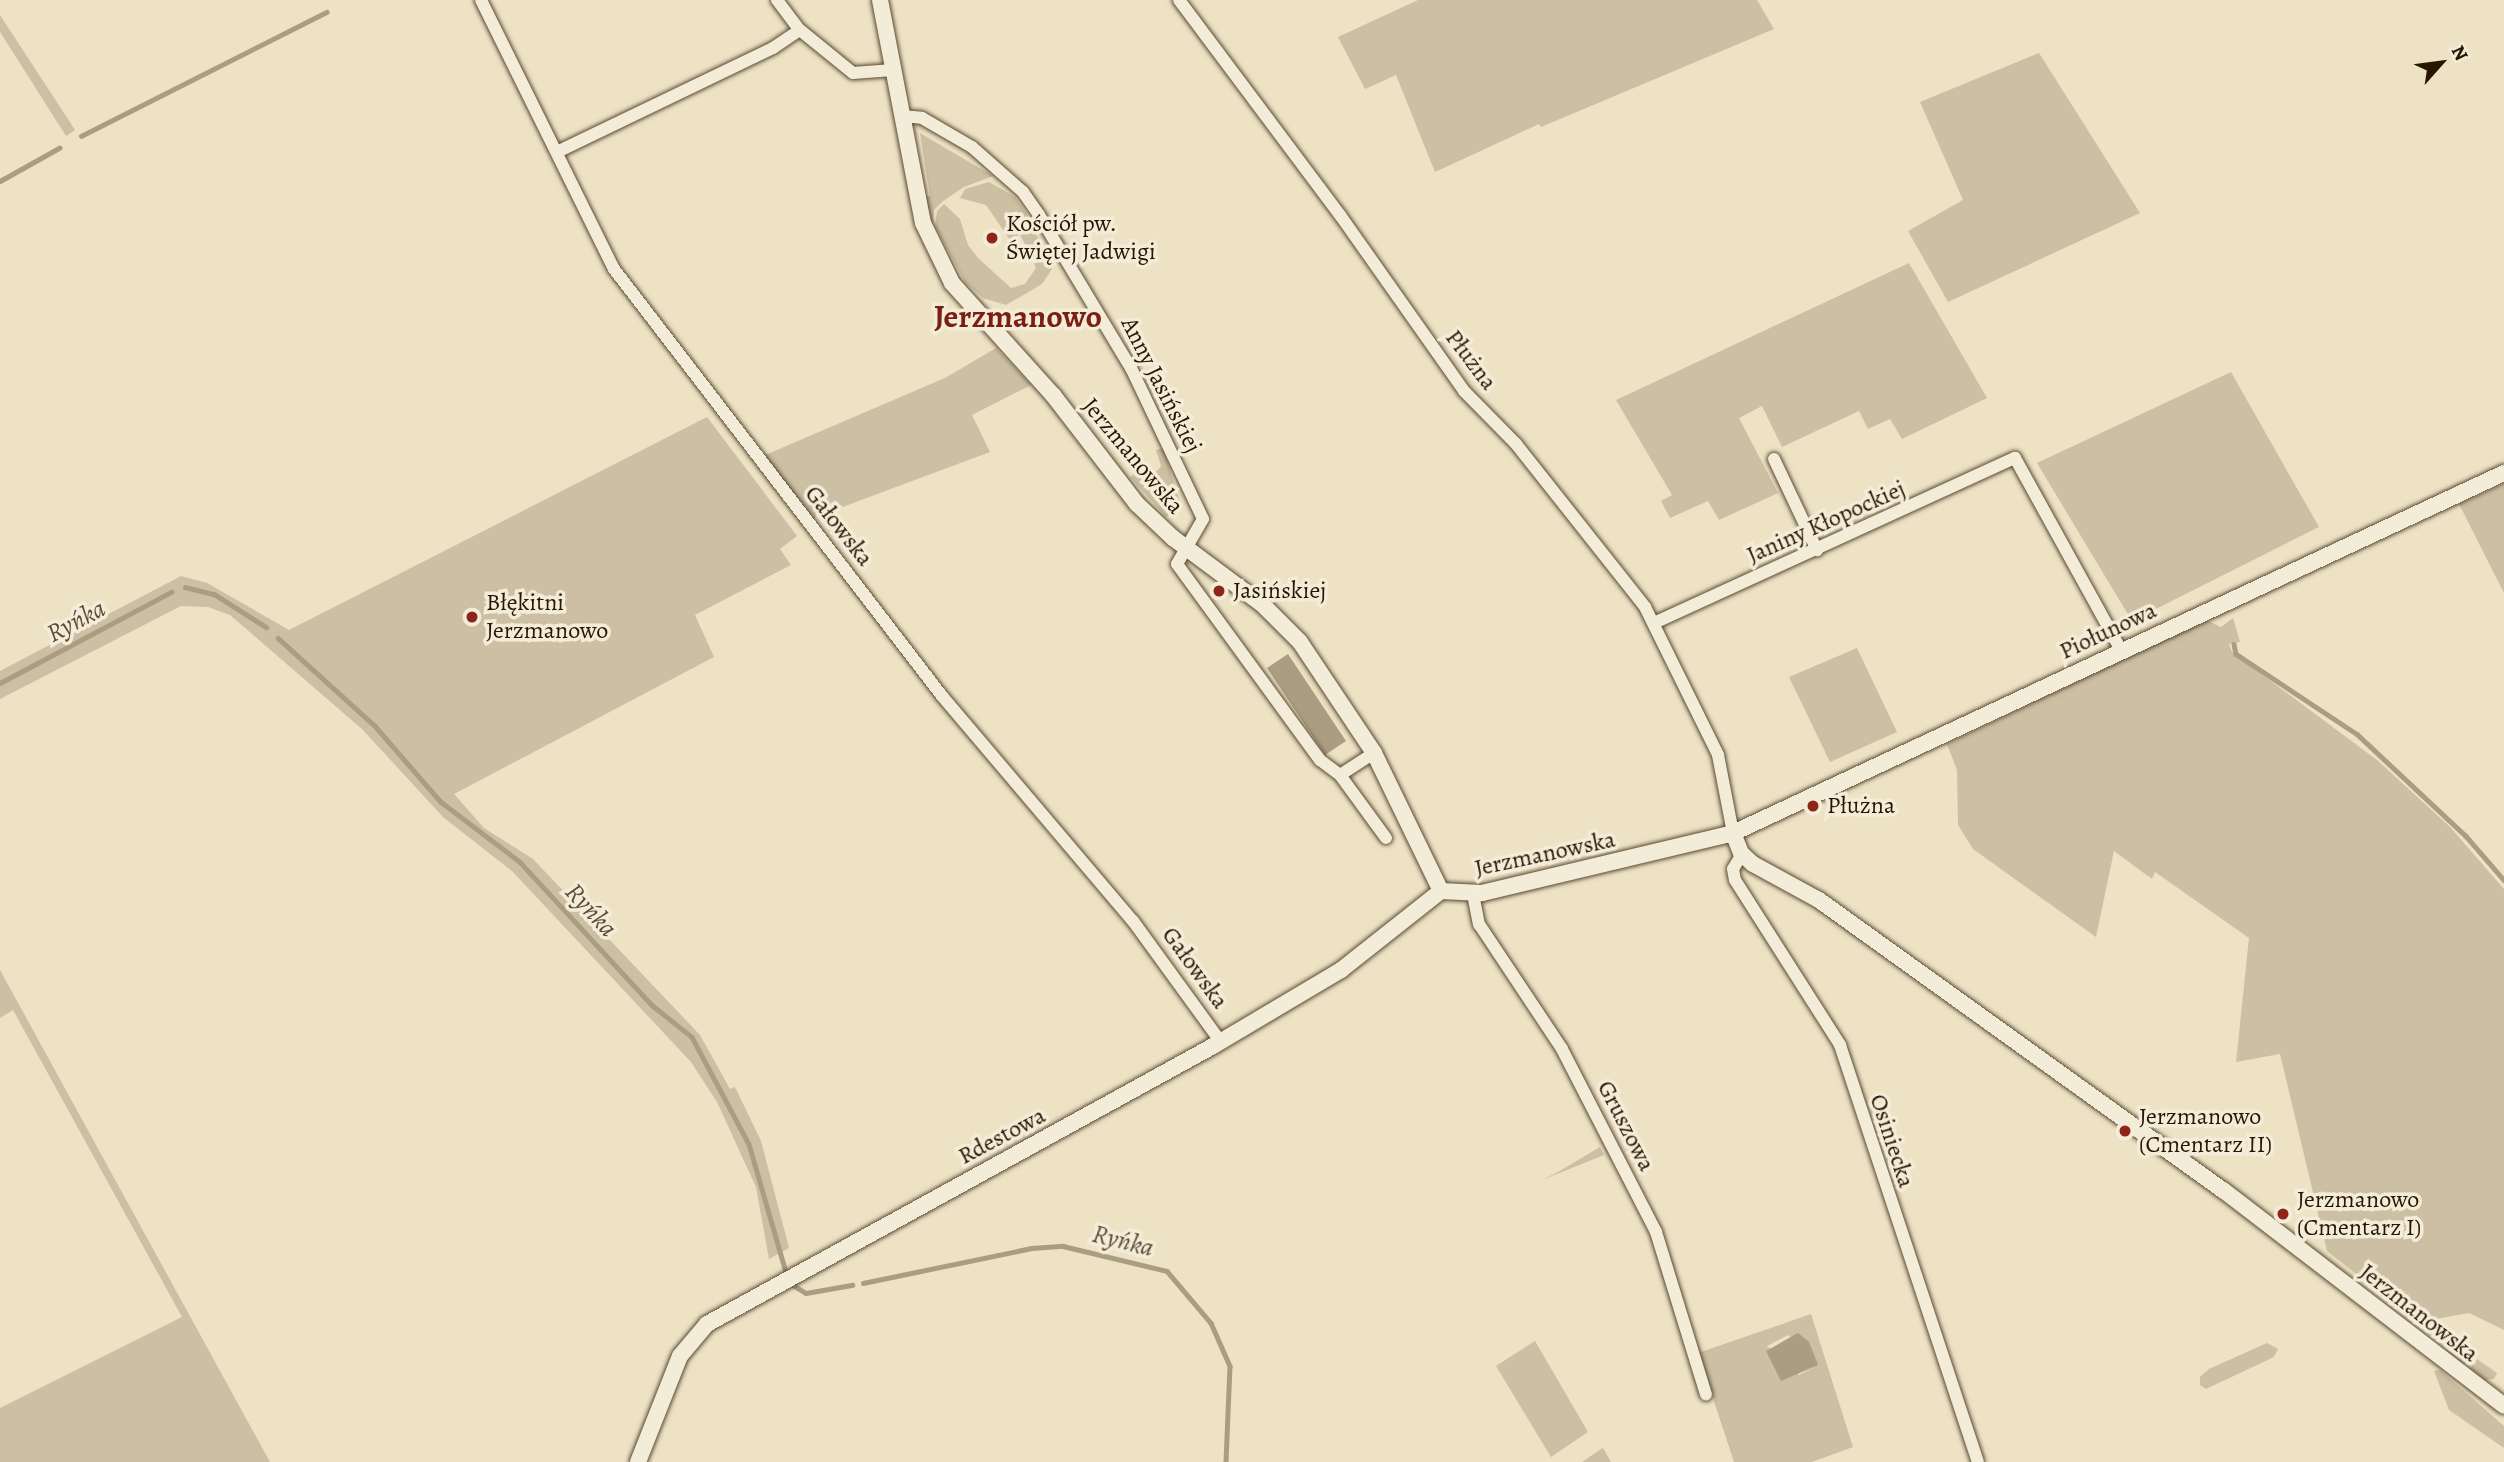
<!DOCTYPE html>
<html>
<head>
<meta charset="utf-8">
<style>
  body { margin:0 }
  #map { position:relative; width:2504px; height:1462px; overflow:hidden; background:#ede2c4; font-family:Alegreya,serif }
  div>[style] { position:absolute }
  .green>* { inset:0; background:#ccbfa3 }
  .water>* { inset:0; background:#aa9d82 }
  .stream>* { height:4.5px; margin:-2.25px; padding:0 2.25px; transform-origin:2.25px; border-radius:2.25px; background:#aa9d82 }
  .roads { filter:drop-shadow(0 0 2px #5a4932) drop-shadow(0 0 2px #5a4932) }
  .street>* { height:12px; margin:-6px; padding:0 6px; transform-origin:6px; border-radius:6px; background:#f3ecd9 }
  .secondary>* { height:16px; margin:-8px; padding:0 8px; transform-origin:8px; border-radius:8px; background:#f3ecd9 }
  .dots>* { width:19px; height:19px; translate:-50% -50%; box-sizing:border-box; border:4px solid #f3ecd9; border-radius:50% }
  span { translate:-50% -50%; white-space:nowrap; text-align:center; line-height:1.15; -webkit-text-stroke:7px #f3ecd9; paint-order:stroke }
  .poi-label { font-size:24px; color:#291601 }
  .left { translate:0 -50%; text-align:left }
  .street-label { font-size:24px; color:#291601 }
  .water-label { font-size:26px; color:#5d4c35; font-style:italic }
  .district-label { font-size:32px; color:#7a1f14; font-weight:700 }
  .north { position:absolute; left:2406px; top:28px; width:70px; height:70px; -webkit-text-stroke:5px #f3ecd9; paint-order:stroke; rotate:62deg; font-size:19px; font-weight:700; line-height:28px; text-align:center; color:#291601 }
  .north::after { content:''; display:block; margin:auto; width:24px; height:32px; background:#291601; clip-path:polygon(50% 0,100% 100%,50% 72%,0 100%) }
</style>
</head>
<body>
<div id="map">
  <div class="green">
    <i style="clip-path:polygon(1418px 0,1757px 0,1774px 29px,1541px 127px,1539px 124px,1435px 172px,1396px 75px,1365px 89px,1338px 37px)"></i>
    <i style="clip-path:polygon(0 15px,75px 130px,66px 136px,0 32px)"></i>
    <i style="clip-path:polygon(2039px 53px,2140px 213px,1948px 302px,1908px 231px,1963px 200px,1920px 102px)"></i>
    <i style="clip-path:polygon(920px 133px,993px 176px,964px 187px,943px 201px,934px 210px,933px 227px,925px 197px,930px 196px)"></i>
    <i style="clip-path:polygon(989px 182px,1015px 197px,1027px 214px,1052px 269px,1042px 284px,1006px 305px,983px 298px,965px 282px,935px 226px,937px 211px,944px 204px,960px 219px,968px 245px,978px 258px,1011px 288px,1025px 284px,1036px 268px,1020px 234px,1010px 240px,986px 205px,960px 198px,965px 189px)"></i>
    <i style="clip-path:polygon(1909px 263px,1987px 398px,1902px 439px,1890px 419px,1868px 429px,1859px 411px,1782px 447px,1762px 406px,1739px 418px,1778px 493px,1719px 520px,1708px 501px,1670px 518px,1661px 501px,1672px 495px,1616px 400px)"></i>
    <i style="clip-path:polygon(996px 348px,1031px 385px,972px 415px,990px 452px,813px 518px,763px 456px,945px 378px)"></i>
    <i style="clip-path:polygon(2231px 372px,2319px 527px,2132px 621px,2037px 463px)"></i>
    <i style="clip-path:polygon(707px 417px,797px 536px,780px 549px,791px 565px,695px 615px,714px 657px,454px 794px,484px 828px,533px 859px,700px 1035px,730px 1089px,735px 1087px,761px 1141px,789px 1248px,769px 1259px,756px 1187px,717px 1102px,691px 1062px,512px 871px,443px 817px,362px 729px,230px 615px,208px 607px,181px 606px,0 699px,0 671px,181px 576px,207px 583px,289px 630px)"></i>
    <i style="clip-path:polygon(1163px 448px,1181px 505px,1166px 517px,1130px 477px,1140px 470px,1147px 477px,1158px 470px,1161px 466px,1156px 450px)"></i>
    <i style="clip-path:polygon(2504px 484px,2504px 593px,2459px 504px)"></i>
    <i style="clip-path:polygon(2233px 618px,2240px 642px,2229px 644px,2232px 652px,2377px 760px,2450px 827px,2504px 889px,2504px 1330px,2469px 1313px,2430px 1320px,2390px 1292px,2374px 1288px,2327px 1251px,2280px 1054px,2236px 1062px,2249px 938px,2155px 872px,2152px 879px,2114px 851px,2096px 937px,1973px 849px,1958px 825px,1957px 770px,1947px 744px,2198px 624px,2208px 621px,2221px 627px)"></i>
    <i style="clip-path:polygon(1857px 648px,1897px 732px,1830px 762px,1789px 677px)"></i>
    <i style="clip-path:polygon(0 970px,270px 1462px,0 1462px,0 1408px,182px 1317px,13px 1010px,0 1018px)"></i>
    <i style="clip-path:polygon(1600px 1147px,1604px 1155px,1542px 1180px,1558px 1172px)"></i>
    <i style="clip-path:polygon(evenodd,1811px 1314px,1853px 1447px,1812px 1462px,1734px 1462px,1698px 1353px,1811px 1314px,1788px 1335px,1817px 1365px,1799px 1375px,1767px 1346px,1788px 1335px)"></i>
    <i style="clip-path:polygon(2451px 1339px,2471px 1354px,2463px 1366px,2447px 1351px)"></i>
    <i style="clip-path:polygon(1535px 1341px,1588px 1432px,1551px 1457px,1496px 1366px)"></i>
    <i style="clip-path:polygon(2267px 1343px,2278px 1349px,2274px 1357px,2206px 1389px,2200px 1385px,2200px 1377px,2209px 1369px)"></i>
    <i style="clip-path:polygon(2477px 1359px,2497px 1373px,2494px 1379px,2482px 1380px,2469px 1370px)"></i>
    <i style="clip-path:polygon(2440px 1370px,2504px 1426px,2504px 1448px,2449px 1410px,2434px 1371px)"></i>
    <i style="clip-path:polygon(1603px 1448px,1611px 1462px,1582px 1462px,1598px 1451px)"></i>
  </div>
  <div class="water">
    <i style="clip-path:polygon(1288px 654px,1346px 741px,1325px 755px,1267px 668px)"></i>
    <i style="clip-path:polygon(1798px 1333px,1809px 1342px,1818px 1365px,1781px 1381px,1766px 1351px)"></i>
  </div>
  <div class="stream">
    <i style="left:81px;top:136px;width:275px;rotate:-26.8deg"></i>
    <i style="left:0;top:181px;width:68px;rotate:-29.2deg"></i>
    <i style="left:185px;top:587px;width:30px;rotate:14deg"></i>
    <i style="left:214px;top:594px;width:62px;rotate:32.4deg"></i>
    <i style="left:278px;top:638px;width:132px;rotate:42.2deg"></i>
    <i style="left:376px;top:727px;width:98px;rotate:49.1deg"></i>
    <i style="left:440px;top:801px;width:101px;rotate:37.3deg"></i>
    <i style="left:520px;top:862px;width:195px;rotate:47.3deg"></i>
    <i style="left:652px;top:1005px;width:51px;rotate:38.7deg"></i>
    <i style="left:692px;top:1037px;width:121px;rotate:62deg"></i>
    <i style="left:749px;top:1144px;width:130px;rotate:73.9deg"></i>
    <i style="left:2234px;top:644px;width:10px;rotate:79deg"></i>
    <i style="left:2236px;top:654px;width:145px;rotate:33.5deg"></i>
    <i style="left:2357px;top:734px;width:149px;rotate:43.1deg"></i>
    <i style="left:2466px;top:836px;width:58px;rotate:49.2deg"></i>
    <i style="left:0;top:683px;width:194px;rotate:-28deg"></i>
    <i style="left:863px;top:1283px;width:173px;rotate:-11.7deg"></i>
    <i style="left:1032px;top:1248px;width:31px;rotate:-4deg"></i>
    <i style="left:1063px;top:1246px;width:107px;rotate:13.5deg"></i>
    <i style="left:1167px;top:1271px;width:68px;rotate:49.8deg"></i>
    <i style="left:1211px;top:1323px;width:47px;rotate:66.2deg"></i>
    <i style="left:1230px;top:1366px;width:96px;rotate:92.4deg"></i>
    <i style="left:793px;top:1285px;width:15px;rotate:32deg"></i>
    <i style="left:806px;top:1293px;width:47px;rotate:-9.9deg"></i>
  </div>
  <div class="roads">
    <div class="street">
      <i style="left:481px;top:0;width:300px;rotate:63.7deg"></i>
      <i style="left:614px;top:269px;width:538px;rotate:52.47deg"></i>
      <i style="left:942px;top:696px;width:295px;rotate:49.7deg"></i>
      <i style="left:1133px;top:921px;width:150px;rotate:54deg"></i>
      <i style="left:777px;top:0;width:38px;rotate:53deg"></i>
      <i style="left:800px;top:30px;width:68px;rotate:39.1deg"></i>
      <i style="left:853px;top:73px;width:40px;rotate:-4.3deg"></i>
      <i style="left:1179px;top:0;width:269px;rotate:53.2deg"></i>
      <i style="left:1340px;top:215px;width:215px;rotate:54.8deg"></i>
      <i style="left:1464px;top:391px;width:74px;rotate:45.5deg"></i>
      <i style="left:1516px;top:444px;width:208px;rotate:51.6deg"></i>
      <i style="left:1645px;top:607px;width:165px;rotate:63.7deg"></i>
      <i style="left:1718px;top:755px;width:79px;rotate:79.1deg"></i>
      <i style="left:901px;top:116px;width:21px;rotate:5deg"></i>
      <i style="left:922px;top:118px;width:58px;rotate:30.1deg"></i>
      <i style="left:972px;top:147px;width:68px;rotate:41.4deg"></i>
      <i style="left:1023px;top:192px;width:28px;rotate:55deg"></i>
      <i style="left:1039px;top:215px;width:179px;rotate:59deg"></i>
      <i style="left:1131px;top:368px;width:167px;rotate:64.5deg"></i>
      <i style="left:1203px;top:519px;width:52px;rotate:120deg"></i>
      <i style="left:1177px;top:564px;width:243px;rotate:53.9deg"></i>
      <i style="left:1320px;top:760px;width:25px;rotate:37deg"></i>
      <i style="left:1340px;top:775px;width:78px;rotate:53.9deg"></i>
      <i style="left:557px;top:152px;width:240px;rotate:-25.7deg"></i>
      <i style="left:773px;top:48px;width:32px;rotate:-34deg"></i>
      <i style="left:1774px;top:459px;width:101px;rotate:64.7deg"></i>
      <i style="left:1654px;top:623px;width:397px;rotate:-24.6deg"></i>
      <i style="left:2015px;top:458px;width:219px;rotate:61.1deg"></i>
      <i style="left:1340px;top:775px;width:40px;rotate:-32.9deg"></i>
      <i style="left:1742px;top:854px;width:17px;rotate:121deg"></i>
      <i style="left:1733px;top:869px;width:11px;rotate:80deg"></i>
      <i style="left:1735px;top:880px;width:196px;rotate:57.5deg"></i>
      <i style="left:1840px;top:1045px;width:439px;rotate:71.7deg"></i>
      <i style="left:1473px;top:894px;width:31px;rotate:79deg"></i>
      <i style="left:1479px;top:924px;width:150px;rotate:56.4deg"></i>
      <i style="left:1562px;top:1049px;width:206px;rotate:62.8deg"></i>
      <i style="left:1656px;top:1232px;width:170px;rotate:72.9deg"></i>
    </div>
    <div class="secondary">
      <i style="left:880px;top:0;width:227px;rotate:79.1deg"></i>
      <i style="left:923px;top:223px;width:67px;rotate:64.2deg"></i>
      <i style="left:952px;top:283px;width:151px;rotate:48deg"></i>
      <i style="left:1053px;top:395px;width:138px;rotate:52.4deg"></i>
      <i style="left:1137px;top:504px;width:50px;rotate:43.4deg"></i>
      <i style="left:1173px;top:538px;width:112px;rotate:36.7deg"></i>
      <i style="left:1263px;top:605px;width:52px;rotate:45deg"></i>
      <i style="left:1300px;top:642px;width:133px;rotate:56.3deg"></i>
      <i style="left:1374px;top:753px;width:153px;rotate:64.1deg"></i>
      <i style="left:1733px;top:833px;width:22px;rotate:68deg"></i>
      <i style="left:1741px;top:853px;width:16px;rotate:43deg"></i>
      <i style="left:1753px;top:864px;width:75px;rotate:28.6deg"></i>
      <i style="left:1819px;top:900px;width:497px;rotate:35.7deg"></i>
      <i style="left:2223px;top:1190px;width:354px;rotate:37.5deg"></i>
      <i style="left:1441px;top:891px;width:41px;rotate:2.8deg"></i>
      <i style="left:1482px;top:893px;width:258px;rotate:-13.4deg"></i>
      <i style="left:1733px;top:833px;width:851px;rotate:-25.03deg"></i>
      <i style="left:638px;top:1462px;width:114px;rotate:-68.4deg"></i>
      <i style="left:680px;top:1356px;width:42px;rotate:-49.8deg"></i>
      <i style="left:707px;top:1324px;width:577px;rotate:-28.78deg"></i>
      <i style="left:1213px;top:1046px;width:149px;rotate:-30.7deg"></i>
      <i style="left:1341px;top:970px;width:127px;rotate:-38.3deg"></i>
    </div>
  </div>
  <div class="dots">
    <i style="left:992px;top:238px;background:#8f2418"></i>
    <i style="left:1219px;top:591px;background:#8f2418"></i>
    <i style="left:472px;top:617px;background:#8f2418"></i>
    <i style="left:1813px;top:806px;background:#8f2418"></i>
    <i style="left:2125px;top:1131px;background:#8f2418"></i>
    <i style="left:2283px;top:1214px;background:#8f2418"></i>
  </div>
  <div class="poi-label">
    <span class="left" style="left:1006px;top:238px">Kościół pw.<br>Świętej Jadwigi</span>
    <span class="left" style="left:1233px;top:591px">Jasińskiej</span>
    <span class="left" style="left:486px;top:617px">Błękitni<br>Jerzmanowo</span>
    <span class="left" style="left:1827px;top:806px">Płużna</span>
    <span class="left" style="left:2139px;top:1131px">Jerzmanowo<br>(Cmentarz II)</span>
    <span class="left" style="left:2297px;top:1214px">Jerzmanowo<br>(Cmentarz I)</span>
  </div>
  <div class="street-label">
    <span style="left:1471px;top:360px;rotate:53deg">Płużna</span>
    <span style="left:1161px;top:385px;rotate:63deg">Anny Jasińskiej</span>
    <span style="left:1133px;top:456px;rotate:50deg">Jerzmanowska</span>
    <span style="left:1826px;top:522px;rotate:-24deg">Janiny Kłopockiej</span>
    <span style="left:839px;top:526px;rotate:52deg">Gałowska</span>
    <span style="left:2108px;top:631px;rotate:-25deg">Piołunowa</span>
    <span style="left:1545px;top:854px;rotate:-12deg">Jerzmanowska</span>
    <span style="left:1195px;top:968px;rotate:54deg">Gałowska</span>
    <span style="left:1626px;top:1126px;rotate:63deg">Gruszowa</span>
    <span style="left:1002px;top:1136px;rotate:-28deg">Rdestowa</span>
    <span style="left:1892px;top:1141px;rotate:72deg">Osiniecka</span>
    <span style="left:2419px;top:1313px;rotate:38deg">Jerzmanowska</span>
  </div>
  <div class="water-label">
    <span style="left:76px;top:621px;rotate:-28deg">Ryńka</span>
    <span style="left:591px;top:910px;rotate:47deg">Ryńka</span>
    <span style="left:1123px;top:1241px;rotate:14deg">Ryńka</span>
  </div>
  <div class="district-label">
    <span style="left:1018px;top:316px">Jerzmanowo</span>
  </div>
  <div class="north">N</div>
</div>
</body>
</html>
